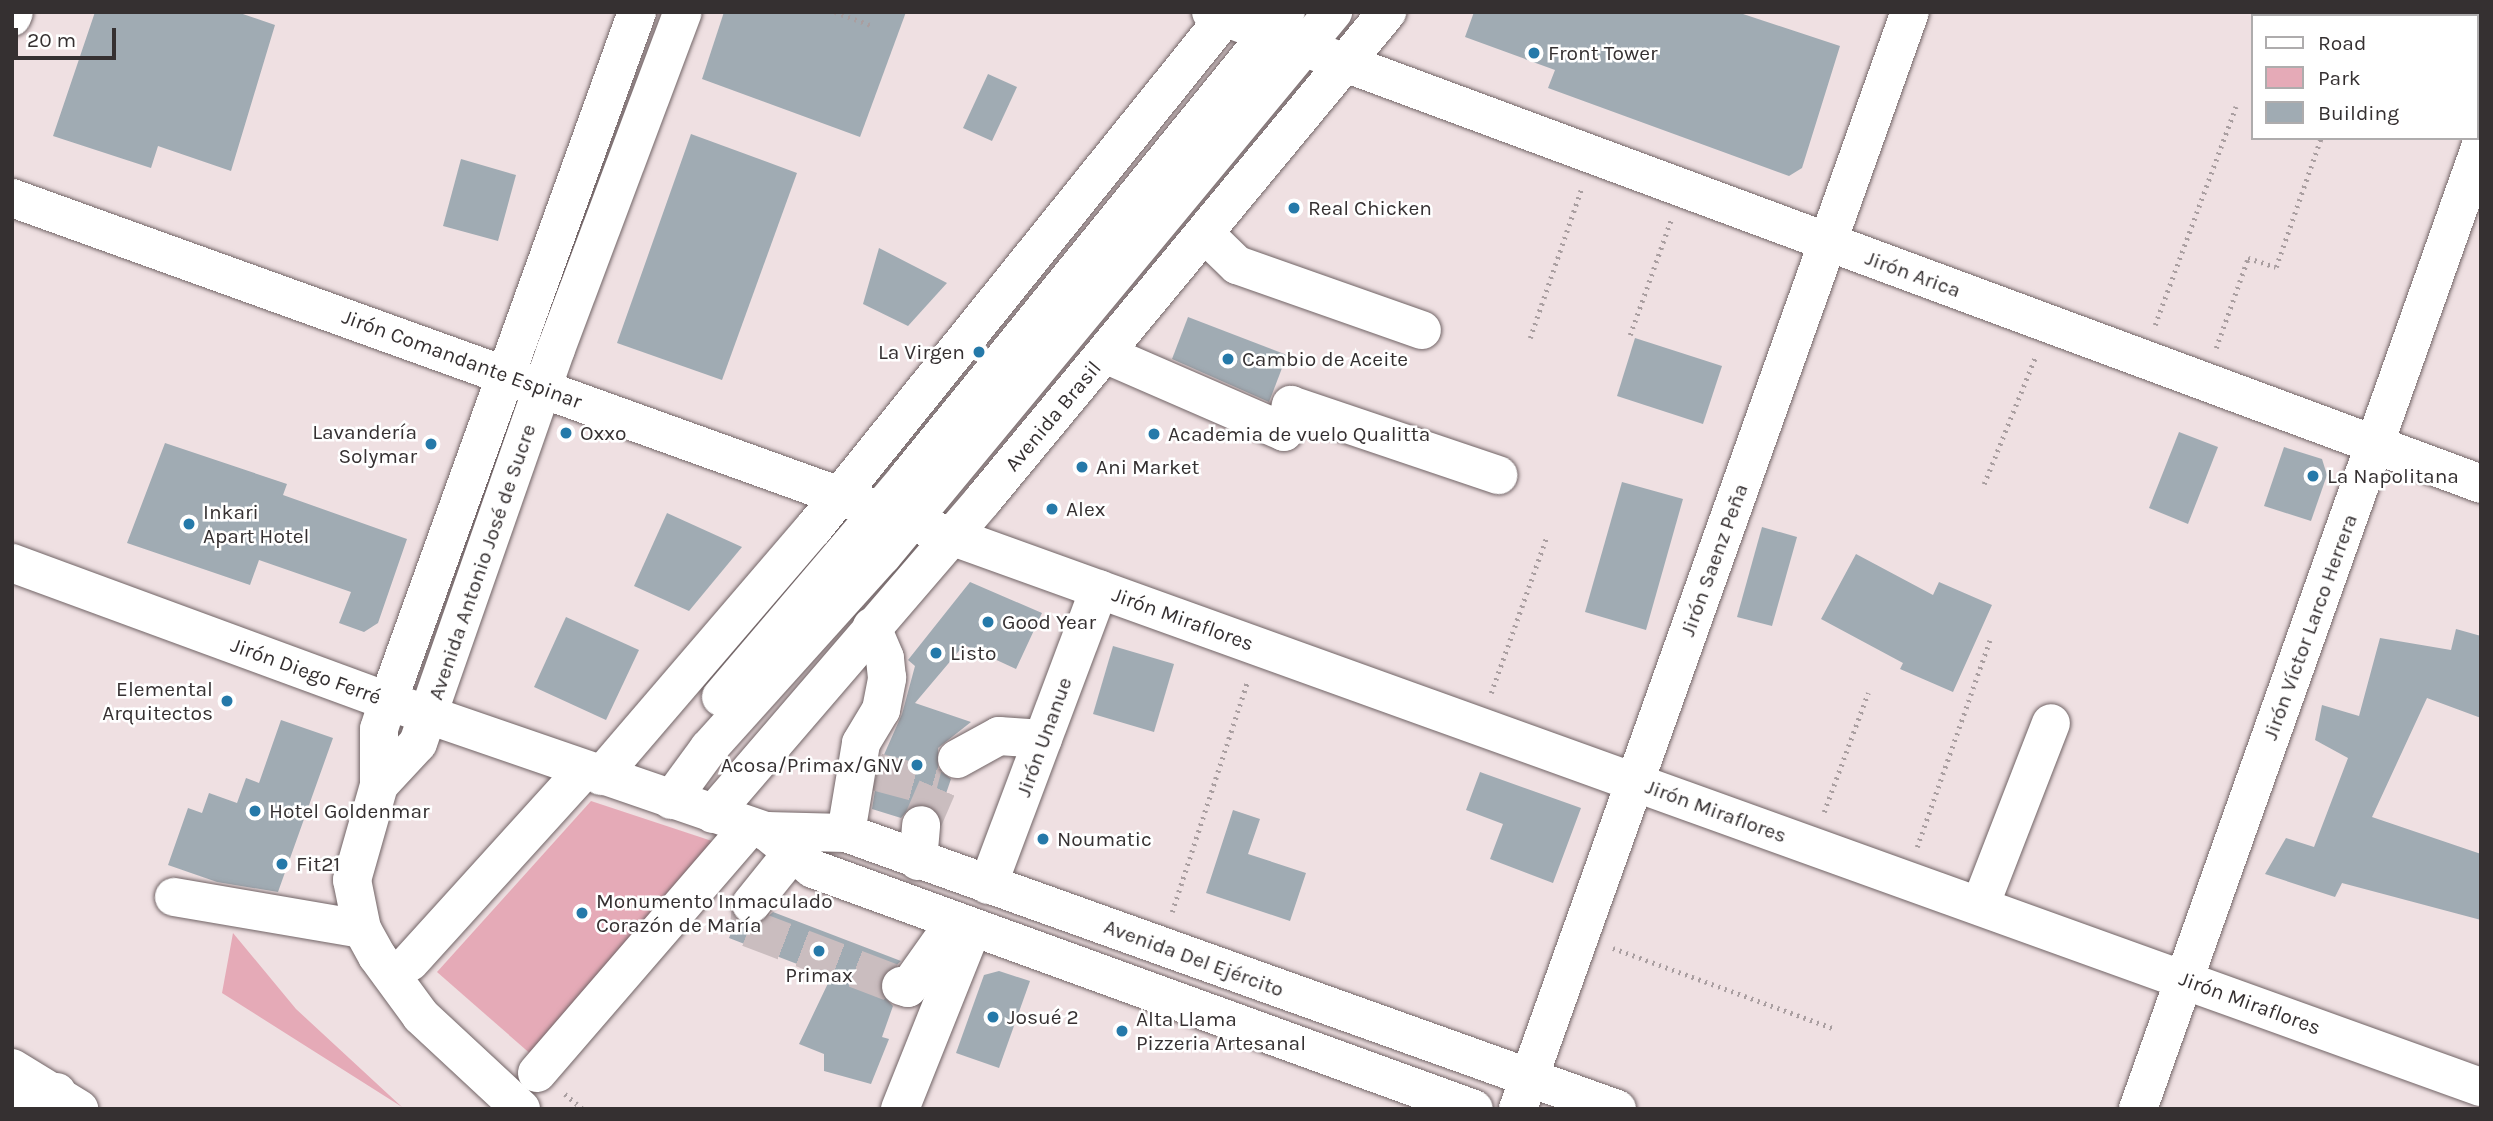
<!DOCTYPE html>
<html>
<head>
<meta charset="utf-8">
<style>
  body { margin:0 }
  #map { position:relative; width:2493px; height:1121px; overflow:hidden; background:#efe0e2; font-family:Karla,sans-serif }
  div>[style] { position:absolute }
  .green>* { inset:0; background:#e5aab7 }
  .building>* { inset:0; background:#a0abb3 }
  .minor-tunnel>* { height:38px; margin-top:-19px; transform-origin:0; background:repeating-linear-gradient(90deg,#cabdbf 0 38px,transparent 0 57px) }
  .path>* { height:4.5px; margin-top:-2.25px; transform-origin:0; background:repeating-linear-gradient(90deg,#a99ea0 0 2px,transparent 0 7px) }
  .roads { filter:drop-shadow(0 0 2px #716466) drop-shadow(0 0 2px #716466) }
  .minor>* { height:38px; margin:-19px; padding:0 19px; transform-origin:19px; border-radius:19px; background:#fff }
  .major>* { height:38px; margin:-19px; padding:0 19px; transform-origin:19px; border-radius:19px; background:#fff }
  .highway>* { height:38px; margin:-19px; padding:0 19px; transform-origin:19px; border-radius:19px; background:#fff }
  .dots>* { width:19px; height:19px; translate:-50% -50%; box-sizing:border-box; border:4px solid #fff; border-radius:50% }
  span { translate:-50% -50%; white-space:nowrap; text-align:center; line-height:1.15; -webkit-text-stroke:5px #fff; paint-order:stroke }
  .poi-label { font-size:21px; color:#353031 }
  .left { translate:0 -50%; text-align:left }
  .right { translate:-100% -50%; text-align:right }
  .street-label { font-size:21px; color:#353031 }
  .frame { position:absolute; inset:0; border:14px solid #353031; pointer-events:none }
  .legend { position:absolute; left:2251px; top:14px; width:228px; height:126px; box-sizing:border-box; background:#fff; border:2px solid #aeacad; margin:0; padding:9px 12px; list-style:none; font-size:21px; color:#353031 }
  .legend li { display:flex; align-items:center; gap:14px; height:35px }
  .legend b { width:35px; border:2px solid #aeacad }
  .scale { position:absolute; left:14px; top:28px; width:102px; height:32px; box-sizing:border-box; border:4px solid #353031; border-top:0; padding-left:9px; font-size:21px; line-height:24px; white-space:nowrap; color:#353031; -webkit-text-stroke:5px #fff; paint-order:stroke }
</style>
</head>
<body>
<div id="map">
  <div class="green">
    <i style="clip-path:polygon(591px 801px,715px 842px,533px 1056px,437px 972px)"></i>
    <i style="clip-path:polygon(233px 933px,296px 1009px,402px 1107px,222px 993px)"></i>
  </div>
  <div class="building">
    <i style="clip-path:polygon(95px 12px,237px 12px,275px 25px,231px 171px,158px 146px,151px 168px,53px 136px)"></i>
    <i style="clip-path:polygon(724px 12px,906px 12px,860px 137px,702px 79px)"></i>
    <i style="clip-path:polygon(1474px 12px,1737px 12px,1840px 46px,1802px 168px,1789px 176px,1548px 88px,1555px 70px,1465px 37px)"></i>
    <i style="clip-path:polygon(988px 74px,1017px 87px,992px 141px,963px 128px)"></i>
    <i style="clip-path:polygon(691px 134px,797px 173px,722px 380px,617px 343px)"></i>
    <i style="clip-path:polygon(461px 159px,516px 175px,498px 241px,443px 226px)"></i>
    <i style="clip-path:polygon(879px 248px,947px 283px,908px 326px,863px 304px)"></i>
    <i style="clip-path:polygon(1188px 317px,1287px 355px,1269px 402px,1172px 359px)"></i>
    <i style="clip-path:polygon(1635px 338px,1722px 366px,1703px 424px,1617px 396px)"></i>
    <i style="clip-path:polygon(2179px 432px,2218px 447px,2188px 524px,2149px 508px)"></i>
    <i style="clip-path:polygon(165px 443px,287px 484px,283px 495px,407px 539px,378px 623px,364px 632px,339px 623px,351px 592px,259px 560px,250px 585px,127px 543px)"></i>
    <i style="clip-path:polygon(2284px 447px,2322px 459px,2327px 475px,2311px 521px,2264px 506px)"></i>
    <i style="clip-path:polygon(1622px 482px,1683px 499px,1646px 630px,1585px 612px)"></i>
    <i style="clip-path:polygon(667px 513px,742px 547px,689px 611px,634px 586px)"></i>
    <i style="clip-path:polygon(1762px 527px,1797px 537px,1772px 626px,1737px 617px)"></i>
    <i style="clip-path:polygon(1856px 554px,1933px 595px,1939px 582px,1992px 605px,1953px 692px,1900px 669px,1903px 663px,1821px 619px)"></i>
    <i style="clip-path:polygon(970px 582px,1042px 613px,1016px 669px,964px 645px,915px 703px,971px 722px,938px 748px,938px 769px,951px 779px,939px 814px,922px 803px,911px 806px,901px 818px,872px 809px,879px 766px,902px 714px,915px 666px,908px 660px)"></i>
    <i style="clip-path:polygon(566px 617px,639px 650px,606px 720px,534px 687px)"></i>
    <i style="clip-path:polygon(2456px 629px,2481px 636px,2481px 718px,2427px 698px,2372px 817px,2481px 854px,2481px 920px,2342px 883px,2335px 897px,2265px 874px,2286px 838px,2314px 847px,2348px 758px,2315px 740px,2322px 705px,2359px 716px,2380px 638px,2451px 650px)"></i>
    <i style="clip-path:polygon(1113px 646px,1174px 664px,1154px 732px,1093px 714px)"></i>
    <i style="clip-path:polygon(281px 720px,333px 738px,278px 892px,217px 882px,168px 865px,188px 808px,202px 813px,209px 793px,237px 803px,246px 778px,259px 783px)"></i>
    <i style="clip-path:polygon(1480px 772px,1581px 808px,1553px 883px,1490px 859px,1503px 824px,1466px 810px)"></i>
    <i style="clip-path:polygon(1233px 810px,1260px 819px,1248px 854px,1306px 873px,1290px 921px,1206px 893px)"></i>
    <i style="clip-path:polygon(773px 912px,901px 961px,880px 981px,880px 992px,893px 1006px,882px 1037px,889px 1039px,871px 1084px,824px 1071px,824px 1054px,799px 1044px,831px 977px,729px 938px,736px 920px,758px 925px)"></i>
    <i style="clip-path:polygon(999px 971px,1030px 981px,999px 1068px,956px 1053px,984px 975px)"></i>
  </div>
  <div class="minor-tunnel">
    <i style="left:877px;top:772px;width:62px;rotate:14.9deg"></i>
    <i style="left:937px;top:788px;width:40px;rotate:113.4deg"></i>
    <i style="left:751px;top:904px;width:24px;rotate:95deg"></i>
    <i style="left:749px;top:928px;width:163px;rotate:20.9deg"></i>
  </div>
  <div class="path">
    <i style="left:835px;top:12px;width:38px;rotate:20deg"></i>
    <i style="left:2155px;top:325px;width:233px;rotate:-69.7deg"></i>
    <i style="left:1630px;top:335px;width:122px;rotate:-70.4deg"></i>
    <i style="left:1530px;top:338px;width:157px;rotate:-71deg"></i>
    <i style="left:2216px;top:348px;width:96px;rotate:-70.4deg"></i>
    <i style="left:2248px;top:258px;width:29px;rotate:18deg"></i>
    <i style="left:2276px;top:267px;width:137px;rotate:-70.8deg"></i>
    <i style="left:1984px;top:484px;width:136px;rotate:-68deg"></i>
    <i style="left:1491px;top:693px;width:167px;rotate:-70.4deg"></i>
    <i style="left:1824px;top:812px;width:127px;rotate:-69.7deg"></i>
    <i style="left:1917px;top:847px;width:219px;rotate:-70.6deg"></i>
    <i style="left:1172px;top:912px;width:244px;rotate:-71.9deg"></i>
    <i style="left:1613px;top:948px;width:237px;rotate:20deg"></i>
    <i style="left:565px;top:1094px;width:23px;rotate:40deg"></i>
  </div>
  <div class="roads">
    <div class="minor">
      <i style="left:12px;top:17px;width:5px;rotate:-68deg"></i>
      <i style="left:1345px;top:63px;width:1212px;rotate:20.33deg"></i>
      <i style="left:1205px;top:234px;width:45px;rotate:44.1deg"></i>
      <i style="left:1237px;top:265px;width:196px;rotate:19.4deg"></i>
      <i style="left:1105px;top:354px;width:195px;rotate:23.5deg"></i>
      <i style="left:1284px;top:432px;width:28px;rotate:-75deg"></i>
      <i style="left:1291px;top:405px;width:219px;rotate:18.7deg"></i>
      <i style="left:951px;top:536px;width:1626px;rotate:19.81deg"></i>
      <i style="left:12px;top:563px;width:401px;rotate:20.2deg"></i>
      <i style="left:721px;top:697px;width:289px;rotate:-49.6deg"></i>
      <i style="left:908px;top:477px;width:599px;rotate:-50.89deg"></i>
      <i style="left:957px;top:759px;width:48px;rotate:-28.7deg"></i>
      <i style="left:999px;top:736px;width:44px;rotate:3.9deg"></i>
      <i style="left:671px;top:800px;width:64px;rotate:-53.8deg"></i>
      <i style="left:709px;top:748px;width:258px;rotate:-48deg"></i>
      <i style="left:882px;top:556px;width:707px;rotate:-50.34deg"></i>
      <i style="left:846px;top:833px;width:91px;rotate:-80.5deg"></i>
      <i style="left:861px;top:743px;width:39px;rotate:-59deg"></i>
      <i style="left:881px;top:710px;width:33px;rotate:-79deg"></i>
      <i style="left:887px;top:678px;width:20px;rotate:-96deg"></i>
      <i style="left:885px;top:658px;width:34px;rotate:-113deg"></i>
      <i style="left:918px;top:861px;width:36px;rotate:-85deg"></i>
      <i style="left:988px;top:885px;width:316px;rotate:-69.4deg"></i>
      <i style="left:174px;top:897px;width:191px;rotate:9.7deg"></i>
      <i style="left:751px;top:904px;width:65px;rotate:-51.2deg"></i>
      <i style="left:1980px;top:906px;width:196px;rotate:-68.8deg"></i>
      <i style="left:410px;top:962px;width:259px;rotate:-47.8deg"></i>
      <i style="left:901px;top:986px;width:7px;rotate:16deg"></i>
      <i style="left:908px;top:988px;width:80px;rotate:-54.7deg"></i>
      <i style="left:537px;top:1073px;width:326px;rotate:-49.2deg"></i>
      <i style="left:900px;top:1109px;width:194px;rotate:-68.2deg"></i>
      <i style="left:1518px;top:1109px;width:1165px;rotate:-70.34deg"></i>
      <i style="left:2138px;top:1109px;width:1023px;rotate:-70.41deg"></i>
    </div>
    <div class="major">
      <i style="left:1211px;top:12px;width:143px;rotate:20.8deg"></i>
      <i style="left:12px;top:198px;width:998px;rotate:19.8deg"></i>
      <i style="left:388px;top:701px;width:400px;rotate:19deg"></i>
      <i style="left:766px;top:831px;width:80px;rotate:1.4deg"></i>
      <i style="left:846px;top:833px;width:819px;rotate:19.7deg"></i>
      <i style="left:601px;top:776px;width:326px;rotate:-49.4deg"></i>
      <i style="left:813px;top:529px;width:664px;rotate:-51.18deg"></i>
      <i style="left:379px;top:785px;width:57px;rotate:-47.1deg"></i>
      <i style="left:418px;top:743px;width:417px;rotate:-70.7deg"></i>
      <i style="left:556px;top:349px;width:360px;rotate:-69.4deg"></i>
      <i style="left:713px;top:814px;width:414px;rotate:-49.3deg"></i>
      <i style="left:983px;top:500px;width:634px;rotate:-50.38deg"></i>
      <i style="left:766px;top:831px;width:60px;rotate:39deg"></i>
      <i style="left:813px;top:869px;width:703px;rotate:19.96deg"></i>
      <i style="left:521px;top:1109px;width:137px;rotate:-137.1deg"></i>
      <i style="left:421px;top:1016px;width:74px;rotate:-126.3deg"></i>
      <i style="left:377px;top:956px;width:31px;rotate:-119deg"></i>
      <i style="left:362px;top:929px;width:50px;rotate:-101.5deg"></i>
      <i style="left:352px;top:880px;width:99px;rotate:-74.1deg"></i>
      <i style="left:379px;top:785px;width:56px;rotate:-90deg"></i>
      <i style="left:379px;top:729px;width:29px;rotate:-72deg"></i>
      <i style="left:388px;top:701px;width:733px;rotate:-70.13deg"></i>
    </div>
    <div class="highway">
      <i style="left:12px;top:1068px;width:79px;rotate:31.5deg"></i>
      <i style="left:13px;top:1109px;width:17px;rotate:-50deg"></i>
      <i style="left:24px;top:1096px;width:33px;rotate:-7deg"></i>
    </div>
  </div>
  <div class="dots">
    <i style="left:1534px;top:53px;background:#2579a9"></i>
    <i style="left:1294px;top:208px;background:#2579a9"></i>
    <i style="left:979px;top:352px;background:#2579a9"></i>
    <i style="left:1228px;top:359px;background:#2579a9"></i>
    <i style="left:566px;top:433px;background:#2579a9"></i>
    <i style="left:1154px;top:434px;background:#2579a9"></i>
    <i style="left:431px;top:444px;background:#2579a9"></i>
    <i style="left:1082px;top:467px;background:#2579a9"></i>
    <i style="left:2313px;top:476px;background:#2579a9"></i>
    <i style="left:1052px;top:509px;background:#2579a9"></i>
    <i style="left:189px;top:524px;background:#2579a9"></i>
    <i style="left:988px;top:622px;background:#2579a9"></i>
    <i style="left:936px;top:653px;background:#2579a9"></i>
    <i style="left:227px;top:701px;background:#2579a9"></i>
    <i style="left:917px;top:765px;background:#2579a9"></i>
    <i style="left:255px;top:811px;background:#2579a9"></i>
    <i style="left:1043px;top:839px;background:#2579a9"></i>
    <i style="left:282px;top:864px;background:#2579a9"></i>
    <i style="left:582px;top:913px;background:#2579a9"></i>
    <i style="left:819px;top:951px;background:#2579a9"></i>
    <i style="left:993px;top:1017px;background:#2579a9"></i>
    <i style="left:1122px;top:1031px;background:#2579a9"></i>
  </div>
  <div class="poi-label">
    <span class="left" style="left:1548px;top:53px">Front Tower</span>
    <span class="left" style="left:1308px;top:208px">Real Chicken</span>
    <span class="right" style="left:965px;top:352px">La Virgen</span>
    <span class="left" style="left:1242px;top:359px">Cambio de Aceite</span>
    <span class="right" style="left:417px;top:444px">Lavandería<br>Solymar</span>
    <span class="left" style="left:580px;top:433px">Oxxo</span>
    <span class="left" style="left:1168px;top:434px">Academia de vuelo Qualitta</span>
    <span class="left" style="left:1096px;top:467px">Ani Market</span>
    <span class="left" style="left:2327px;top:476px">La Napolitana</span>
    <span class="left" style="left:1066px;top:509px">Alex</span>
    <span class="left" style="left:203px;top:524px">Inkari<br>Apart Hotel</span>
    <span class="left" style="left:1002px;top:622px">Good Year</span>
    <span class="left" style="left:950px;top:653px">Listo</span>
    <span class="right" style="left:213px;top:701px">Elemental<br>Arquitectos</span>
    <span class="right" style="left:903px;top:765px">Acosa/Primax/GNV</span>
    <span class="left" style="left:269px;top:811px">Hotel Goldenmar</span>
    <span class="left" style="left:1057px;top:839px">Noumatic</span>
    <span class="left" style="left:296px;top:864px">Fit21</span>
    <span class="left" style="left:596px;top:913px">Monumento Inmaculado<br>Corazón de María</span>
    <span style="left:819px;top:975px">Primax</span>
    <span class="left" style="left:1007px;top:1017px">Josué 2</span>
    <span class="left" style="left:1136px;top:1031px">Alta Llama<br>Pizzeria Artesanal</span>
  </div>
  <div class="street-label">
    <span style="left:1913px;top:274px;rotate:20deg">Jirón Arica</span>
    <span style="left:462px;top:359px;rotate:20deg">Jirón Comandante Espinar</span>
    <span style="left:1053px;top:416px;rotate:-50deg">Avenida Brasil</span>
    <span style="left:1714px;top:560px;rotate:-70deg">Jirón Saenz Peña</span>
    <span style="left:482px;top:562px;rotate:-71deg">Avenida Antonio José de Sucre</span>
    <span style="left:1183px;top:619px;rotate:20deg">Jirón Miraflores</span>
    <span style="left:2310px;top:627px;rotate:-70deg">Jirón Víctor Larco Herrera</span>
    <span style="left:306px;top:671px;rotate:20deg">Jirón Diego Ferré</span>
    <span style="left:1044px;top:737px;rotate:-70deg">Jirón Unanue</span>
    <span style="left:1716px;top:811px;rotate:20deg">Jirón Miraflores</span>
    <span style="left:1194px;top:958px;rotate:20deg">Avenida Del Ejército</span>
    <span style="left:2250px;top:1003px;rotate:20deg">Jirón Miraflores</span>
  </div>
  <div class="frame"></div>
  <ul class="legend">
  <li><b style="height:9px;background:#fff"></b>Road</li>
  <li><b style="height:19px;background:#e5aab7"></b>Park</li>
  <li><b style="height:19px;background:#a0abb3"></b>Building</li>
  </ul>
  <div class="scale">20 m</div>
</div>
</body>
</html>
